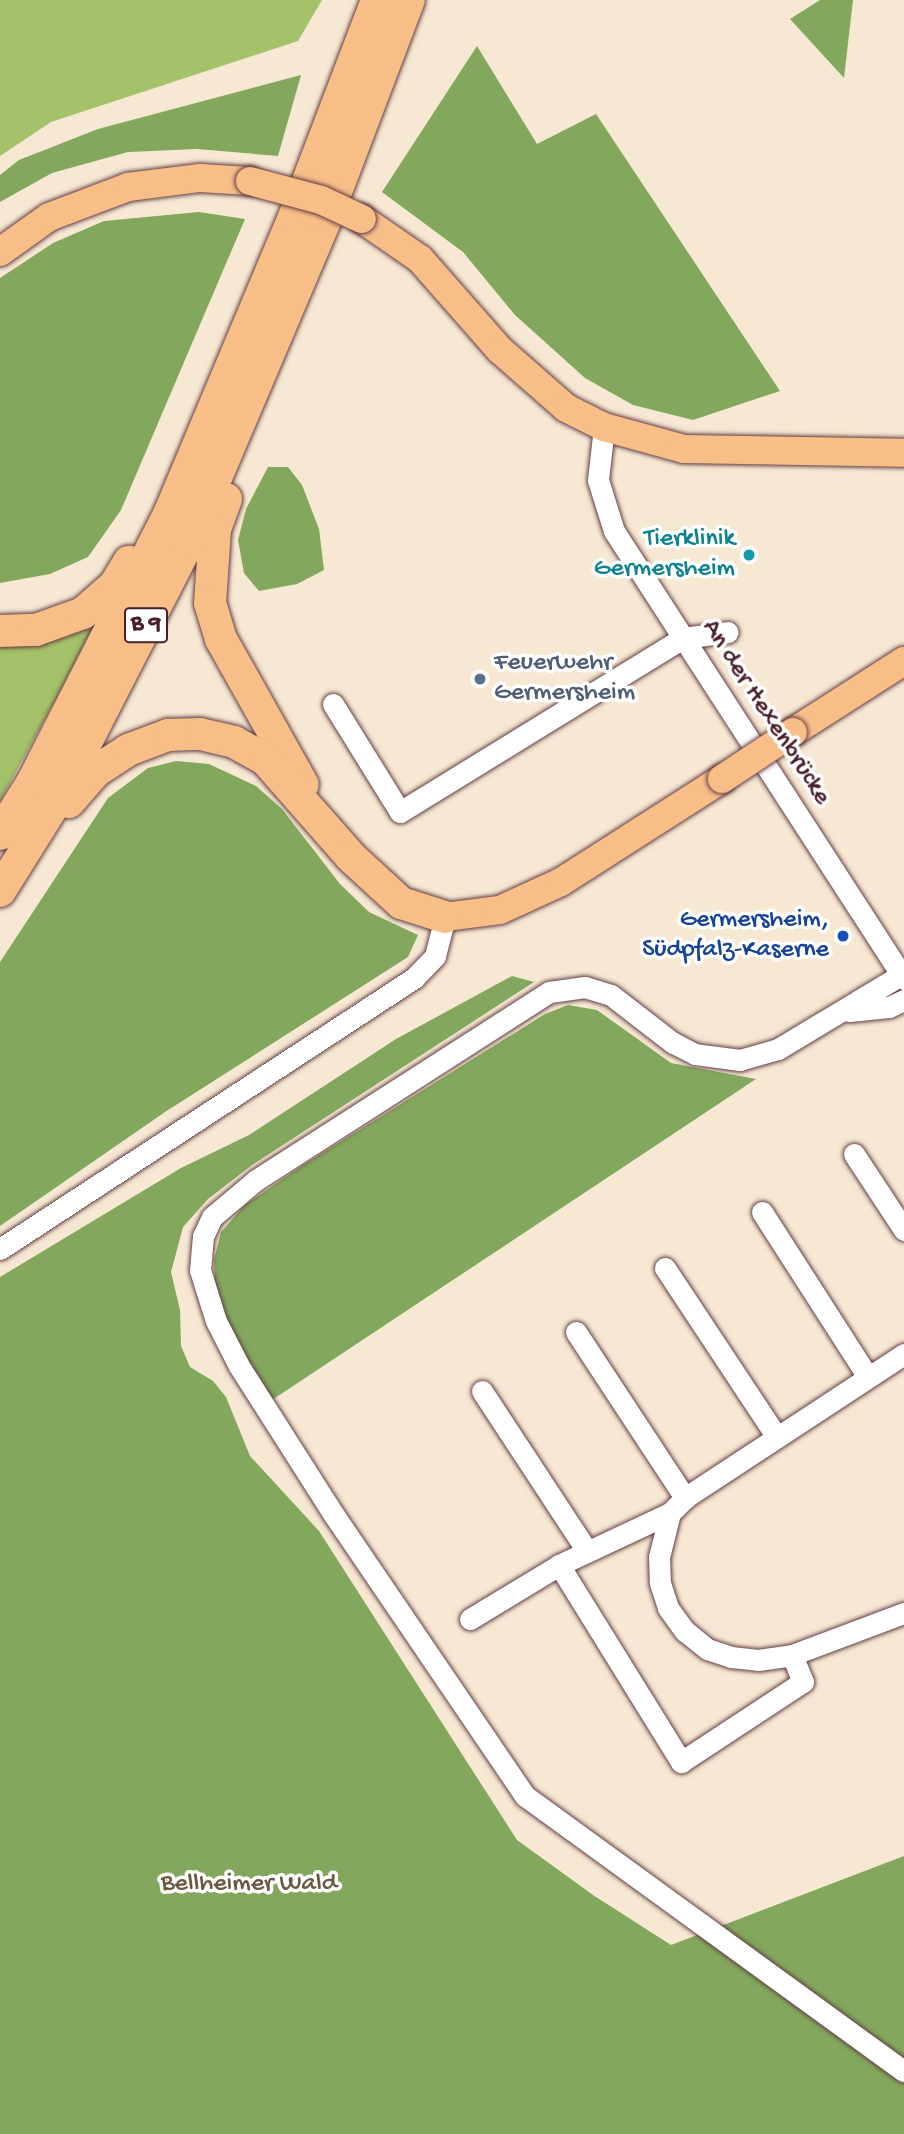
<!DOCTYPE html>
<html>
<head>
<meta charset="utf-8">
<style>
  body { margin:0 }
  #map { position:relative; width:904px; height:2134px; overflow:hidden; background:#f6e8d2; font-family:"Gochi Hand",sans-serif }
  div>[style] { position:absolute }
  .green>* { inset:0; background:#a4c269 }
  .forest>* { inset:0; background:#83a85d }
  .roads { filter:drop-shadow(0 0 2px #643d44) drop-shadow(0 0 2px #643d44) }
  .minor>* { height:21px; margin:-10.5px; padding:0 10.5px; transform-origin:10.5px; border-radius:10.5px; background:#fff }
  .major>* { height:28px; margin:-14px; padding:0 14px; transform-origin:14px; border-radius:14px; background:#f7be88 }
  .highway>* { height:32px; margin:-16px; padding:0 16px; transform-origin:16px; border-radius:16px; background:#f7be88 }
  .bridges { filter:drop-shadow(0 0 2px #643d44) drop-shadow(0 0 2px #643d44) }
  .major-bridge>* { height:28px; margin:-14px; padding:0 14px; transform-origin:14px; border-radius:14px; background:#f7be88 }
  .dots>* { width:19px; height:19px; translate:-50% -50%; box-sizing:border-box; border:4px solid #fff; border-radius:50% }
  span { translate:-50% -50%; white-space:nowrap; text-align:center; line-height:1.15; -webkit-text-stroke:7px #fff; paint-order:stroke }
  .shield-label span { padding:2px 5px; background:#fff; border:2px solid; border-radius:5px; -webkit-text-stroke-width:0 }
  .shield-label { font-size:24px; color:#4a1f2b; font-weight:700 }
  .culture-label { font-size:26px; color:#0d838f }
  .right { translate:-100% -50%; text-align:right }
  .service-label { font-size:26px; color:#4e5e75 }
  .left { translate:0 -50%; text-align:left }
  .street-label { font-size:26px; color:#4a1f2b }
  .transit-label { font-size:26px; color:#164399 }
  .park-label { font-size:26px; color:#6a5841 }
</style>
</head>
<body>
<div id="map">
  <div class="green">
    <i style="clip-path:polygon(0 0,322px 0,298px 41px,51px 122px,0 156px)"></i>
    <i style="clip-path:polygon(104px 611px,0 801px,0 638px)"></i>
  </div>
  <div class="forest">
    <i style="clip-path:polygon(820px 0,853px 0,844px 78px,790px 19px)"></i>
    <i style="clip-path:polygon(477px 46px,537px 144px,596px 114px,780px 391px,693px 420px,633px 405px,585px 378px,515px 315px,463px 252px,382px 192px)"></i>
    <i style="clip-path:polygon(301px 75px,278px 156px,197px 149px,128px 152px,52px 173px,0 202px,0 175px,19px 160px,98px 129px)"></i>
    <i style="clip-path:polygon(199px 212px,245px 219px,121px 510px,88px 557px,50px 574px,0 583px,0 278px,53px 243px,104px 221px)"></i>
    <i style="clip-path:polygon(268px 467px,288px 467px,302px 485px,319px 529px,324px 570px,297px 584px,259px 591px,244px 573px,238px 540px,246px 509px)"></i>
    <i style="clip-path:polygon(176px 761px,209px 764px,256px 786px,282px 809px,340px 884px,369px 912px,418px 935px,408px 957px,165px 1112px,0 1226px,0 962px,108px 798px,148px 768px)"></i>
    <i style="clip-path:polygon(512px 976px,534px 982px,252px 1165px,208px 1199px,183px 1227px,171px 1272px,180px 1310px,181px 1346px,190px 1367px,213px 1381px,226px 1397px,250px 1456px,319px 1531px,517px 1840px,593px 1895px,671px 1945px,904px 1856px,904px 2134px,0 2134px,0 1277px,181px 1168px,249px 1135px,396px 1039px)"></i>
    <i style="clip-path:polygon(568px 1005px,597px 1010px,671px 1063px,756px 1079px,272px 1400px,228px 1328px,215px 1292px,214px 1260px,221px 1232px,245px 1205px,305px 1164px,545px 1014px)"></i>
  </div>
  <div class="roads">
    <div class="minor">
      <i style="left:604px;top:427px;width:53px;rotate:96.5deg"></i>
      <i style="left:598px;top:480px;width:53px;rotate:72.6deg"></i>
      <i style="left:614px;top:531px;width:534px;rotate:57.08deg"></i>
      <i style="left:333px;top:704px;width:127px;rotate:58.2deg"></i>
      <i style="left:400px;top:812px;width:332px;rotate:-31.6deg"></i>
      <i style="left:683px;top:638px;width:45px;rotate:-7.6deg"></i>
      <i style="left:901px;top:975px;width:144px;rotate:149deg"></i>
      <i style="left:778px;top:1049px;width:40px;rotate:164deg"></i>
      <i style="left:740px;top:1060px;width:45px;rotate:-172.4deg"></i>
      <i style="left:695px;top:1054px;width:25px;rotate:-153deg"></i>
      <i style="left:673px;top:1043px;width:78px;rotate:-142.3deg"></i>
      <i style="left:611px;top:995px;width:27px;rotate:-163deg"></i>
      <i style="left:585px;top:987px;width:36px;rotate:172deg"></i>
      <i style="left:549px;top:992px;width:348px;rotate:147.3deg"></i>
      <i style="left:256px;top:1180px;width:57px;rotate:139.9deg"></i>
      <i style="left:212px;top:1217px;width:21px;rotate:115deg"></i>
      <i style="left:203px;top:1236px;width:34px;rotate:95deg"></i>
      <i style="left:200px;top:1270px;width:53px;rotate:72.6deg"></i>
      <i style="left:216px;top:1321px;width:51px;rotate:62.9deg"></i>
      <i style="left:239px;top:1366px;width:177px;rotate:57.5deg"></i>
      <i style="left:334px;top:1515px;width:340px;rotate:55.8deg"></i>
      <i style="left:525px;top:1796px;width:468px;rotate:36deg"></i>
      <i style="left:849px;top:1011px;width:40px;rotate:-5.7deg"></i>
      <i style="left:889px;top:1007px;width:17px;rotate:-25deg"></i>
      <i style="left:854px;top:1154px;width:91px;rotate:56.7deg"></i>
      <i style="left:762px;top:1212px;width:196px;rotate:57.3deg"></i>
      <i style="left:0;top:1249px;width:495px;rotate:-33.2deg"></i>
      <i style="left:414px;top:978px;width:30px;rotate:-46deg"></i>
      <i style="left:435px;top:956px;width:40px;rotate:-75.6deg"></i>
      <i style="left:665px;top:1268px;width:201px;rotate:56.5deg"></i>
      <i style="left:576px;top:1332px;width:199px;rotate:56.7deg"></i>
      <i style="left:904px;top:1354px;width:262px;rotate:146.7deg"></i>
      <i style="left:685px;top:1498px;width:21px;rotate:135deg"></i>
      <i style="left:670px;top:1513px;width:45px;rotate:104deg"></i>
      <i style="left:659px;top:1557px;width:26px;rotate:88deg"></i>
      <i style="left:660px;top:1583px;width:26px;rotate:72deg"></i>
      <i style="left:668px;top:1608px;width:29px;rotate:54deg"></i>
      <i style="left:685px;top:1631px;width:28px;rotate:39deg"></i>
      <i style="left:707px;top:1649px;width:25px;rotate:18deg"></i>
      <i style="left:731px;top:1657px;width:27px;rotate:6deg"></i>
      <i style="left:758px;top:1660px;width:34px;rotate:-8deg"></i>
      <i style="left:792px;top:1655px;width:120px;rotate:-20.6deg"></i>
      <i style="left:482px;top:1391px;width:191px;rotate:56.7deg"></i>
      <i style="left:559px;top:1565px;width:232px;rotate:58.2deg"></i>
      <i style="left:681px;top:1762px;width:146px;rotate:-33.3deg"></i>
      <i style="left:803px;top:1682px;width:29px;rotate:-112deg"></i>
      <i style="left:470px;top:1619px;width:104px;rotate:-31.2deg"></i>
      <i style="left:559px;top:1565px;width:123px;rotate:-25.1deg"></i>
    </div>
    <div class="major">
      <i style="left:362px;top:219px;width:70px;rotate:34.6deg"></i>
      <i style="left:420px;top:259px;width:121px;rotate:48.7deg"></i>
      <i style="left:500px;top:350px;width:88px;rotate:41.3deg"></i>
      <i style="left:566px;top:408px;width:42px;rotate:26.6deg"></i>
      <i style="left:604px;top:427px;width:83px;rotate:15.4deg"></i>
      <i style="left:684px;top:449px;width:220px;rotate:1deg"></i>
      <i style="left:0;top:252px;width:60px;rotate:-35.5deg"></i>
      <i style="left:49px;top:217px;width:85px;rotate:-20.8deg"></i>
      <i style="left:128px;top:187px;width:73px;rotate:-7.1deg"></i>
      <i style="left:200px;top:178px;width:50px;rotate:3.4deg"></i>
      <i style="left:793px;top:732px;width:132px;rotate:-32.6deg"></i>
      <i style="left:445px;top:917px;width:55px;rotate:-7.3deg"></i>
      <i style="left:500px;top:910px;width:67px;rotate:-24.7deg"></i>
      <i style="left:561px;top:882px;width:191px;rotate:-32.6deg"></i>
    </div>
    <div class="highway">
      <i style="left:226px;top:499px;width:33px;rotate:110deg"></i>
      <i style="left:215px;top:530px;width:73px;rotate:93.9deg"></i>
      <i style="left:210px;top:603px;width:38px;rotate:73deg"></i>
      <i style="left:221px;top:639px;width:167px;rotate:60.7deg"></i>
      <i style="left:0;top:631px;width:36px;rotate:-2deg"></i>
      <i style="left:36px;top:630px;width:50px;rotate:-19.9deg"></i>
      <i style="left:83px;top:613px;width:43px;rotate:-41.2deg"></i>
      <i style="left:115px;top:585px;width:27px;rotate:-59deg"></i>
      <i style="left:69px;top:802px;width:41px;rotate:-48.9deg"></i>
      <i style="left:96px;top:771px;width:38px;rotate:-33deg"></i>
      <i style="left:128px;top:750px;width:43px;rotate:-20.6deg"></i>
      <i style="left:168px;top:735px;width:32px;rotate:-2deg"></i>
      <i style="left:200px;top:734px;width:35px;rotate:13deg"></i>
      <i style="left:234px;top:742px;width:35px;rotate:29deg"></i>
      <i style="left:265px;top:759px;width:130px;rotate:48.7deg"></i>
      <i style="left:351px;top:857px;width:68px;rotate:42.6deg"></i>
      <i style="left:401px;top:903px;width:46px;rotate:17.7deg"></i>
      <i style="left:0;top:834px;width:62px;rotate:-58.1deg"></i>
      <i style="left:33px;top:781px;width:302px;rotate:-63deg"></i>
      <i style="left:170px;top:512px;width:322px;rotate:-67.2deg"></i>
      <i style="left:295px;top:215px;width:230px;rotate:-69.1deg"></i>
      <i style="left:0;top:891px;width:104px;rotate:-58deg"></i>
      <i style="left:55px;top:803px;width:297px;rotate:-62.9deg"></i>
      <i style="left:190px;top:539px;width:349px;rotate:-67deg"></i>
      <i style="left:326px;top:218px;width:233px;rotate:-69.2deg"></i>
    </div>
  </div>
  <div class="bridges">
    <div class="major-bridge">
      <i style="left:250px;top:181px;width:73px;rotate:15deg"></i>
      <i style="left:321px;top:200px;width:45px;rotate:24.9deg"></i>
      <i style="left:722px;top:779px;width:85px;rotate:-33.5deg"></i>
    </div>
  </div>
  <div class="dots">
    <i style="left:749px;top:555px;background:#0f9aa8"></i>
    <i style="left:480px;top:679px;background:#5c6f8a"></i>
    <i style="left:843px;top:936px;background:#1a4fb4"></i>
  </div>
  <div class="shield-label">
    <span style="left:146px;top:625px">B 9</span>
  </div>
  <div class="culture-label">
    <span class="right" style="left:735px;top:555px">Tierklinik<br>Germersheim</span>
  </div>
  <div class="service-label">
    <span class="left" style="left:494px;top:679px">Feuerwehr<br>Germersheim</span>
  </div>
  <div class="street-label">
    <span style="left:765px;top:713px;rotate:57deg">An der Hexenbrücke</span>
  </div>
  <div class="transit-label">
    <span class="right" style="left:829px;top:936px">Germersheim,<br>Südpfalz-Kaserne</span>
  </div>
  <div class="park-label">
    <span style="left:249px;top:1885px">Bellheimer Wald</span>
  </div>
</div>
</body>
</html>
